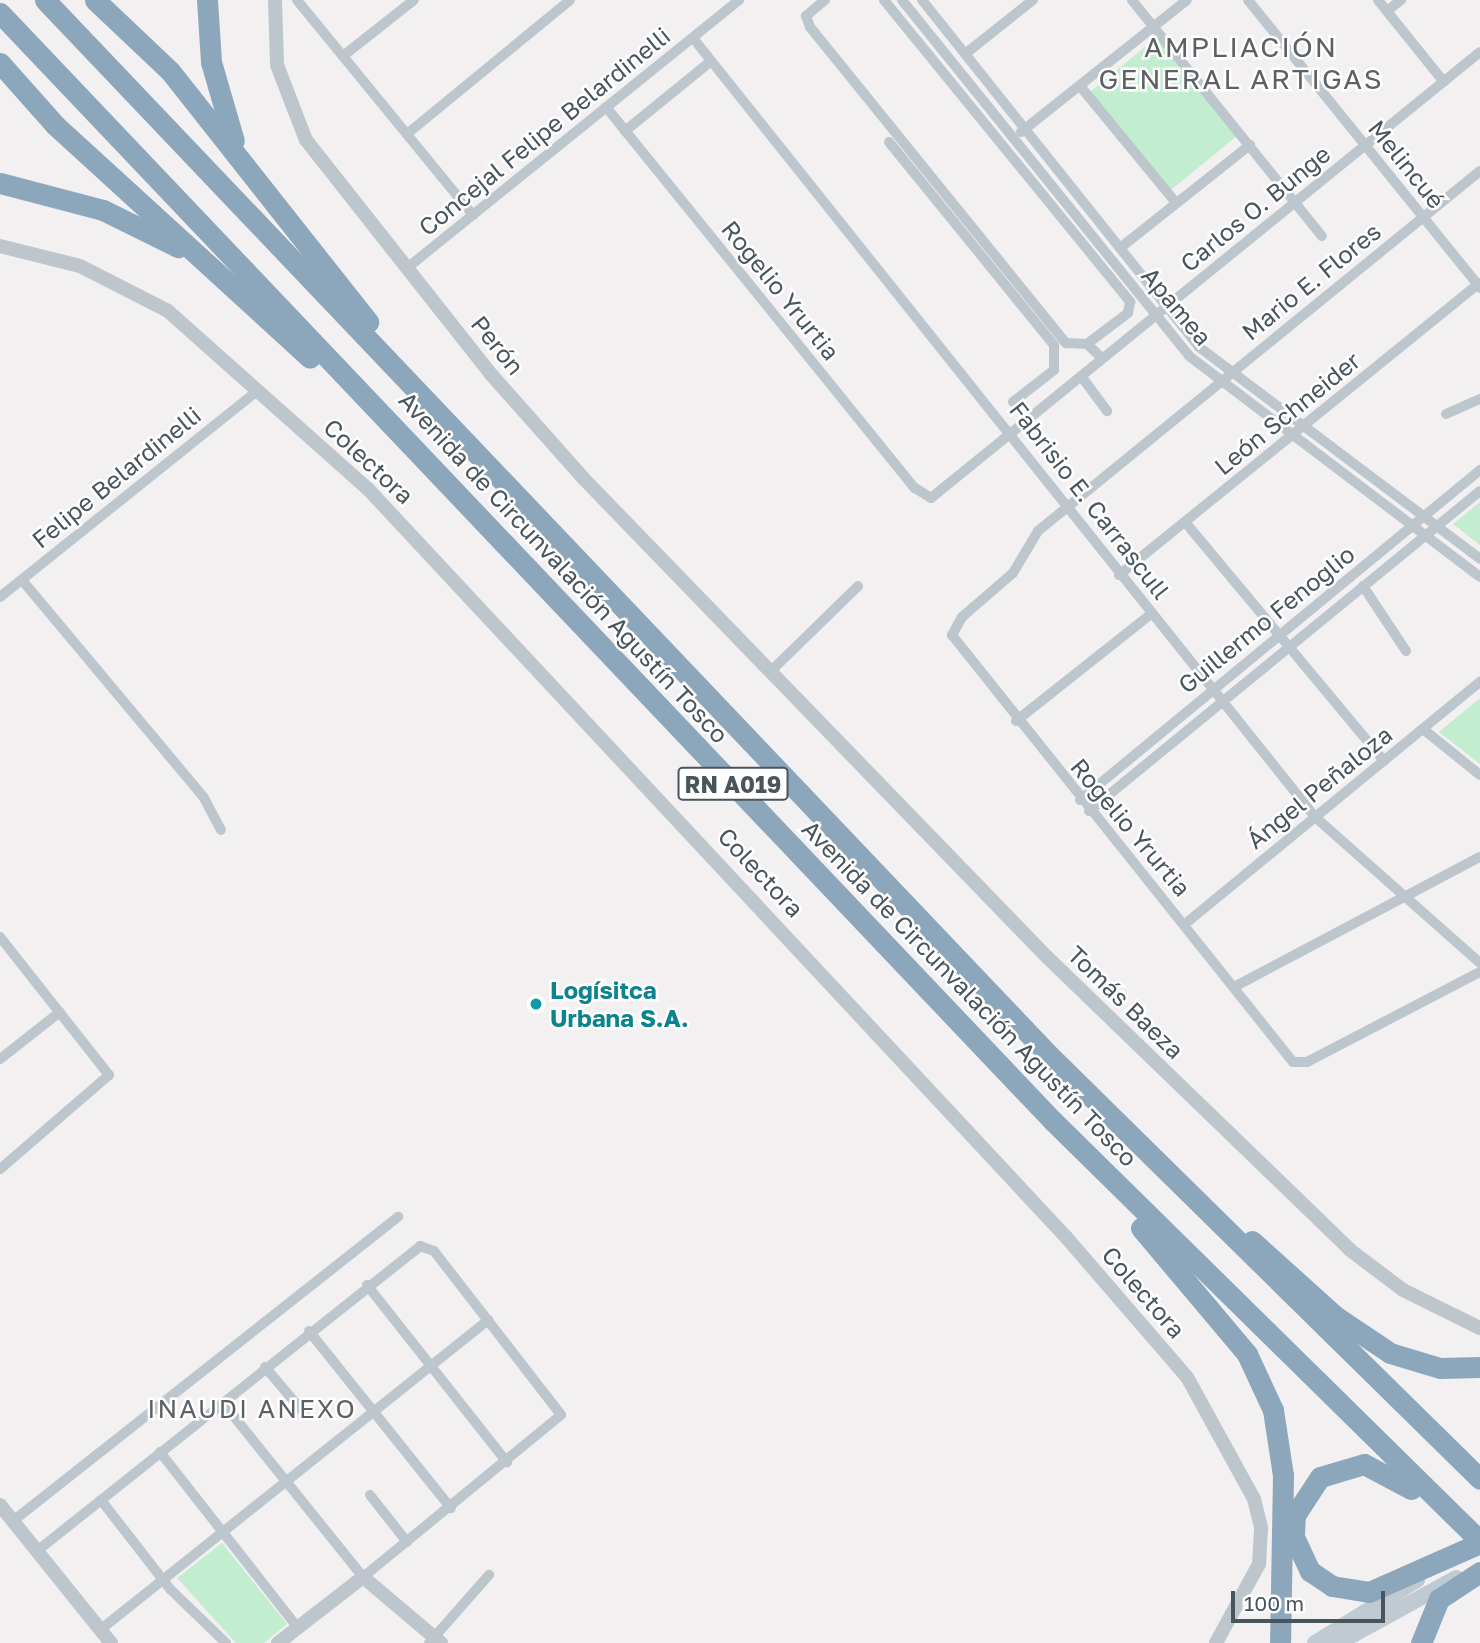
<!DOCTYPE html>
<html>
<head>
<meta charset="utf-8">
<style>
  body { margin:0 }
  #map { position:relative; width:1480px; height:1643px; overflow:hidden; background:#f3f0f1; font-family:"Golos Text",sans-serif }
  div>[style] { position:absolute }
  .green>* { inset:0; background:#c2edcf }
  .minor>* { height:10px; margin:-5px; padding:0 5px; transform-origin:5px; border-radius:5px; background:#bdc6cc }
  .tertiary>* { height:14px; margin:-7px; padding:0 7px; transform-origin:7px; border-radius:7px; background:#bdc6cc }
  .secondary>* { height:16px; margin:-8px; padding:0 8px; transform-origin:8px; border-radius:8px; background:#c0cad3 }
  .motorway>* { height:21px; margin:-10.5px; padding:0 10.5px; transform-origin:10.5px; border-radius:10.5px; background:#8ca7bb }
  .dots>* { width:19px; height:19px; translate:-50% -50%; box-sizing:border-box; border:4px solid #fff; border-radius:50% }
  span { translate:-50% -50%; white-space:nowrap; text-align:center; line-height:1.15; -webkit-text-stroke:5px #fff; paint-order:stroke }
  .shield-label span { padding:2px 5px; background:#fff; border:2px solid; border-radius:5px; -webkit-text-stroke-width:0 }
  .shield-label { font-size:23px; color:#49555d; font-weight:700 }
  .street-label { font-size:24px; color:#49555d }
  .culture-label { font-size:24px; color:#0d838f; font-weight:700 }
  .left { translate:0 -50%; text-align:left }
  .neighbourhood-label { font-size:26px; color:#5d6165; letter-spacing:2px }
  .quarter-label { font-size:28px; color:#5d6165; letter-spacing:2px }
  .scale { position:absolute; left:1231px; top:1591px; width:154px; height:32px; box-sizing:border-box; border:4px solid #49555d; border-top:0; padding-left:9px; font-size:21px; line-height:24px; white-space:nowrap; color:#49555d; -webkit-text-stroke:5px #fff; paint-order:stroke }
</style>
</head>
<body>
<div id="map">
  <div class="green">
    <i style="clip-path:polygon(1157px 37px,1238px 135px,1171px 190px,1090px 92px)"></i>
    <i style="clip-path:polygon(1480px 502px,1480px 545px,1453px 524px)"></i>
    <i style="clip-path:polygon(1480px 698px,1480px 764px,1439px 732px)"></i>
    <i style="clip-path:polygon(222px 1543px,287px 1624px,264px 1643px,236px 1643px,177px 1578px)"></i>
  </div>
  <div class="minor">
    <i style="left:297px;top:0;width:278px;rotate:50.7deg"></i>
    <i style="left:825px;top:0;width:25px;rotate:140deg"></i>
    <i style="left:806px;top:16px;width:12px;rotate:70deg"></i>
    <i style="left:810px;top:27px;width:407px;rotate:51deg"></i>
    <i style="left:1066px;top:343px;width:21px;rotate:3deg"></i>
    <i style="left:1087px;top:344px;width:21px;rotate:43deg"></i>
    <i style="left:884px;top:0;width:390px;rotate:50.8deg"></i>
    <i style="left:1130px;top:302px;width:11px;rotate:100deg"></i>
    <i style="left:1128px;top:313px;width:51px;rotate:142.9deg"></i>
    <i style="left:902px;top:0;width:457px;rotate:51.1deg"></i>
    <i style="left:1189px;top:356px;width:365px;rotate:37.2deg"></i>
    <i style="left:922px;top:0;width:444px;rotate:51.4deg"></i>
    <i style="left:1199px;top:347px;width:352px;rotate:37deg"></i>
    <i style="left:1132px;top:0;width:303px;rotate:51.2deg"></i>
    <i style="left:1248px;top:0;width:370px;rotate:51.1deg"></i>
    <i style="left:1378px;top:0;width:105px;rotate:51.2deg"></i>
    <i style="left:1387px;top:11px;width:18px;rotate:-38deg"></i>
    <i style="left:693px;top:38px;width:997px;rotate:51.39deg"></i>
    <i style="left:1315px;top:817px;width:220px;rotate:41.5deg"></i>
    <i style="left:965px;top:54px;width:87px;rotate:-38.5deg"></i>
    <i style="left:343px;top:56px;width:90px;rotate:-38.3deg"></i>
    <i style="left:1080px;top:86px;width:151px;rotate:50.6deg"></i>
    <i style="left:606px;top:107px;width:491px;rotate:51deg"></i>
    <i style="left:915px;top:488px;width:19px;rotate:32deg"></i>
    <i style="left:931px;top:498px;width:707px;rotate:-39.09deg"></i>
    <i style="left:625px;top:131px;width:111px;rotate:-39.1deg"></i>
    <i style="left:1021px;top:132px;width:212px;rotate:-38.5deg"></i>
    <i style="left:407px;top:134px;width:211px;rotate:-39.4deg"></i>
    <i style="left:889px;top:142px;width:262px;rotate:50.9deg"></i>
    <i style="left:1054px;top:345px;width:25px;rotate:90deg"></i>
    <i style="left:1054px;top:370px;width:52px;rotate:142deg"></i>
    <i style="left:1480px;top:171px;width:570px;rotate:140.84deg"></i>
    <i style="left:1038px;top:531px;width:49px;rotate:120.8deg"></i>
    <i style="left:1013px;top:573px;width:67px;rotate:139.2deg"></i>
    <i style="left:962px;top:617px;width:21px;rotate:119deg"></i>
    <i style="left:952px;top:635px;width:546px;rotate:51.39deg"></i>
    <i style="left:1293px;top:1062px;width:14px"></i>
    <i style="left:1307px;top:1062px;width:195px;rotate:-27.5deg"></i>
    <i style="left:1120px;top:248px;width:166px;rotate:-38.4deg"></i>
    <i style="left:407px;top:268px;width:427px;rotate:-38.9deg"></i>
    <i style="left:1081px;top:376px;width:44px;rotate:53.4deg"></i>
    <i style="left:1446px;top:414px;width:37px;rotate:-24deg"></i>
    <i style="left:1185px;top:522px;width:311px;rotate:50.2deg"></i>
    <i style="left:1119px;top:575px;width:464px;rotate:-39deg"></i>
    <i style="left:22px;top:580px;width:284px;rotate:50.1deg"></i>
    <i style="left:204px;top:798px;width:36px;rotate:62deg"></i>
    <i style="left:1363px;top:586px;width:78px;rotate:56.5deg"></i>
    <i style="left:0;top:597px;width:331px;rotate:-38.7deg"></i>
    <i style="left:770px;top:672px;width:123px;rotate:-44.3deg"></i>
    <i style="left:1016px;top:721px;width:172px;rotate:-38.4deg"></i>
    <i style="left:1423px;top:729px;width:73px;rotate:38.9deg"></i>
    <i style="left:1080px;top:800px;width:519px;rotate:-39.52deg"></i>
    <i style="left:1089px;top:811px;width:505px;rotate:-39.3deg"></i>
    <i style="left:1185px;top:924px;width:382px;rotate:-39.4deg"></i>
    <i style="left:0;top:937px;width:176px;rotate:51.7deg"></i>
    <i style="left:109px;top:1075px;width:144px;rotate:139.2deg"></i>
    <i style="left:1234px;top:987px;width:278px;rotate:-27.9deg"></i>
    <i style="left:0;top:1059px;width:76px;rotate:-38.1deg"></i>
    <i style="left:367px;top:1285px;width:226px;rotate:51.7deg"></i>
    <i style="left:309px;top:1331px;width:227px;rotate:51.3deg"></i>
    <i style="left:265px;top:1367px;width:62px;rotate:49.6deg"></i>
    <i style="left:160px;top:1452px;width:224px;rotate:51.9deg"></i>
    <i style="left:370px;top:1495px;width:60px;rotate:51.8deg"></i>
    <i style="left:101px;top:1500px;width:113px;rotate:52.2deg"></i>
    <i style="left:170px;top:1589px;width:78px;rotate:44deg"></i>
    <i style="left:13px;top:1521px;width:491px;rotate:-38.3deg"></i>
    <i style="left:37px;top:1551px;width:490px;rotate:-38.5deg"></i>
    <i style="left:420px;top:1246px;width:15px;rotate:20deg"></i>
    <i style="left:434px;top:1251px;width:207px;rotate:52.2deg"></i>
    <i style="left:561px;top:1415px;width:256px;rotate:140.7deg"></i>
    <i style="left:363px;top:1577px;width:223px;rotate:-128.8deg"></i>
    <i style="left:100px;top:1630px;width:497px;rotate:-38.6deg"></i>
    <i style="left:429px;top:1643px;width:91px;rotate:-48.6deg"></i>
  </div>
  <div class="tertiary">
    <i style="left:275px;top:0;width:65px;rotate:88.2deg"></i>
    <i style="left:277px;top:65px;width:80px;rotate:68.9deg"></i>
    <i style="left:306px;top:140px;width:295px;rotate:51.7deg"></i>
    <i style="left:489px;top:372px;width:144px;rotate:48.4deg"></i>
    <i style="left:585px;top:480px;width:664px;rotate:45.92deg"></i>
    <i style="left:1047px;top:957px;width:421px;rotate:44deg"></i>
    <i style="left:1350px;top:1250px;width:66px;rotate:37deg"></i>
    <i style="left:1403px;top:1290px;width:86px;rotate:26.3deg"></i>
    <i style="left:0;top:246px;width:82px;rotate:14deg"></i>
    <i style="left:80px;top:266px;width:99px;rotate:27.1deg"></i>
    <i style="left:168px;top:311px;width:268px;rotate:41.7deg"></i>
    <i style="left:368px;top:489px;width:1023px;rotate:46.98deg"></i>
    <i style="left:1066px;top:1237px;width:185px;rotate:49.2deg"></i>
    <i style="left:1187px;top:1377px;width:139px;rotate:61.2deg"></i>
    <i style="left:1254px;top:1499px;width:30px;rotate:76deg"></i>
    <i style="left:1261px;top:1528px;width:36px;rotate:93deg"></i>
    <i style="left:1259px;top:1564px;width:90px;rotate:118.6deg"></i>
    <i style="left:0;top:1505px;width:177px;rotate:51.2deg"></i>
    <i style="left:278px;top:1643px;width:108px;rotate:-37.8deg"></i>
    <i style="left:363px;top:1577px;width:102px;rotate:40.2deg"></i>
  </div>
  <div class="secondary">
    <i style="left:1315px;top:1643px;width:120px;rotate:-31.7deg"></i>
    <i style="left:1338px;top:1643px;width:135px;rotate:-28.8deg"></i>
  </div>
  <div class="motorway">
    <i style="left:45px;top:0;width:1458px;rotate:46.42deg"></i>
    <i style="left:1050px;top:1056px;width:603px;rotate:44.53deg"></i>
    <i style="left:95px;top:0;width:103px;rotate:43.4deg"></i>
    <i style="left:170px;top:71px;width:320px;rotate:51.7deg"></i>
    <i style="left:207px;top:0;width:62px;rotate:86.3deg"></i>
    <i style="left:211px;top:62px;width:82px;rotate:73.8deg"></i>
    <i style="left:0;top:13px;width:1529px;rotate:46.46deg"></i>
    <i style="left:1053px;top:1121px;width:599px;rotate:44.53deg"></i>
    <i style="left:0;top:63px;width:83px;rotate:48.4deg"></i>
    <i style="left:55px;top:125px;width:345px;rotate:42.4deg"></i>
    <i style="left:0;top:183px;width:106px;rotate:14.7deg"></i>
    <i style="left:103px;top:210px;width:84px;rotate:26.3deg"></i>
    <i style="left:1141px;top:1228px;width:165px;rotate:49.9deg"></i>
    <i style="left:1247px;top:1354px;width:62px;rotate:65.1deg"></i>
    <i style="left:1273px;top:1410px;width:66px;rotate:81.3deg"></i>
    <i style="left:1283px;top:1475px;width:168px;rotate:91deg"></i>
    <i style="left:1252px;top:1241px;width:112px;rotate:42.1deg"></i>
    <i style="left:1335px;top:1316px;width:66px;rotate:33.9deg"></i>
    <i style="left:1390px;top:1353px;width:52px;rotate:16.7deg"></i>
    <i style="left:1440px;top:1368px;width:40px;rotate:-1.4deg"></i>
    <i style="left:1411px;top:1489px;width:53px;rotate:-152deg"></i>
    <i style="left:1364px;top:1464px;width:46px;rotate:163.5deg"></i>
    <i style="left:1320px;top:1477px;width:45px;rotate:123.3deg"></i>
    <i style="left:1295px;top:1515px;width:22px;rotate:93deg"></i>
    <i style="left:1294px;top:1537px;width:38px;rotate:65deg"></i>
    <i style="left:1310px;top:1571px;width:27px;rotate:34deg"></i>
    <i style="left:1332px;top:1586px;width:37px;rotate:9deg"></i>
    <i style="left:1369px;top:1592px;width:121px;rotate:-23.8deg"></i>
    <i style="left:1421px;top:1643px;width:48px;rotate:-67.8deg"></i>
    <i style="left:1439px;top:1599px;width:49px;rotate:-33.4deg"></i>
  </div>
  <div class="dots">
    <i style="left:536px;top:1004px;background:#0f9aa8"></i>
  </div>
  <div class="shield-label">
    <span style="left:733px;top:784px">RN A019</span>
  </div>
  <div class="street-label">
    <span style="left:544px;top:131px;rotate:-39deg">Concejal Felipe Belardinelli</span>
    <span style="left:1407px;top:164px;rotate:51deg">Melincué</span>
    <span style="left:1255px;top:208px;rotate:-39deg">Carlos O. Bunge</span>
    <span style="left:1311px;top:281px;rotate:-39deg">Mario E. Flores</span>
    <span style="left:781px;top:290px;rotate:51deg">Rogelio Yrurtia</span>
    <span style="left:1177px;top:306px;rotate:50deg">Apamea</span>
    <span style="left:498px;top:345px;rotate:51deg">Perón</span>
    <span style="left:1287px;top:413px;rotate:-39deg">León Schneider</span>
    <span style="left:369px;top:461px;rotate:43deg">Colectora</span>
    <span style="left:116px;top:477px;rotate:-39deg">Felipe Belardinelli</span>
    <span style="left:1090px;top:500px;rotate:52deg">Fabrisio E. Carrascull</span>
    <span style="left:564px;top:567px;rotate:47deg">Avenida de Circunvalación Agustín Tosco</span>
    <span style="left:1266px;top:619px;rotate:-39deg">Guillermo Fenoglio</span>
    <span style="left:1319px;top:787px;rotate:-39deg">Ángel Peñaloza</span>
    <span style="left:1131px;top:827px;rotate:50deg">Rogelio Yrurtia</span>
    <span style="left:761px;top:872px;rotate:47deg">Colectora</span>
    <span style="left:970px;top:993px;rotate:46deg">Avenida de Circunvalación Agustín Tosco</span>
    <span style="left:1126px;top:1002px;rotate:44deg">Tomás Baeza</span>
    <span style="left:1144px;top:1292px;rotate:49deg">Colectora</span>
  </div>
  <div class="culture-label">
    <span class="left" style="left:550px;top:1004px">Logísitca<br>Urbana S.A.</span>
  </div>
  <div class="neighbourhood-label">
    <span style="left:252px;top:1409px">INAUDI ANEXO</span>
  </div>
  <div class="quarter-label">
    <span style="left:1241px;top:63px">AMPLIACIÓN<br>GENERAL ARTIGAS</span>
  </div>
  <div class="scale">100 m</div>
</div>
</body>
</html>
